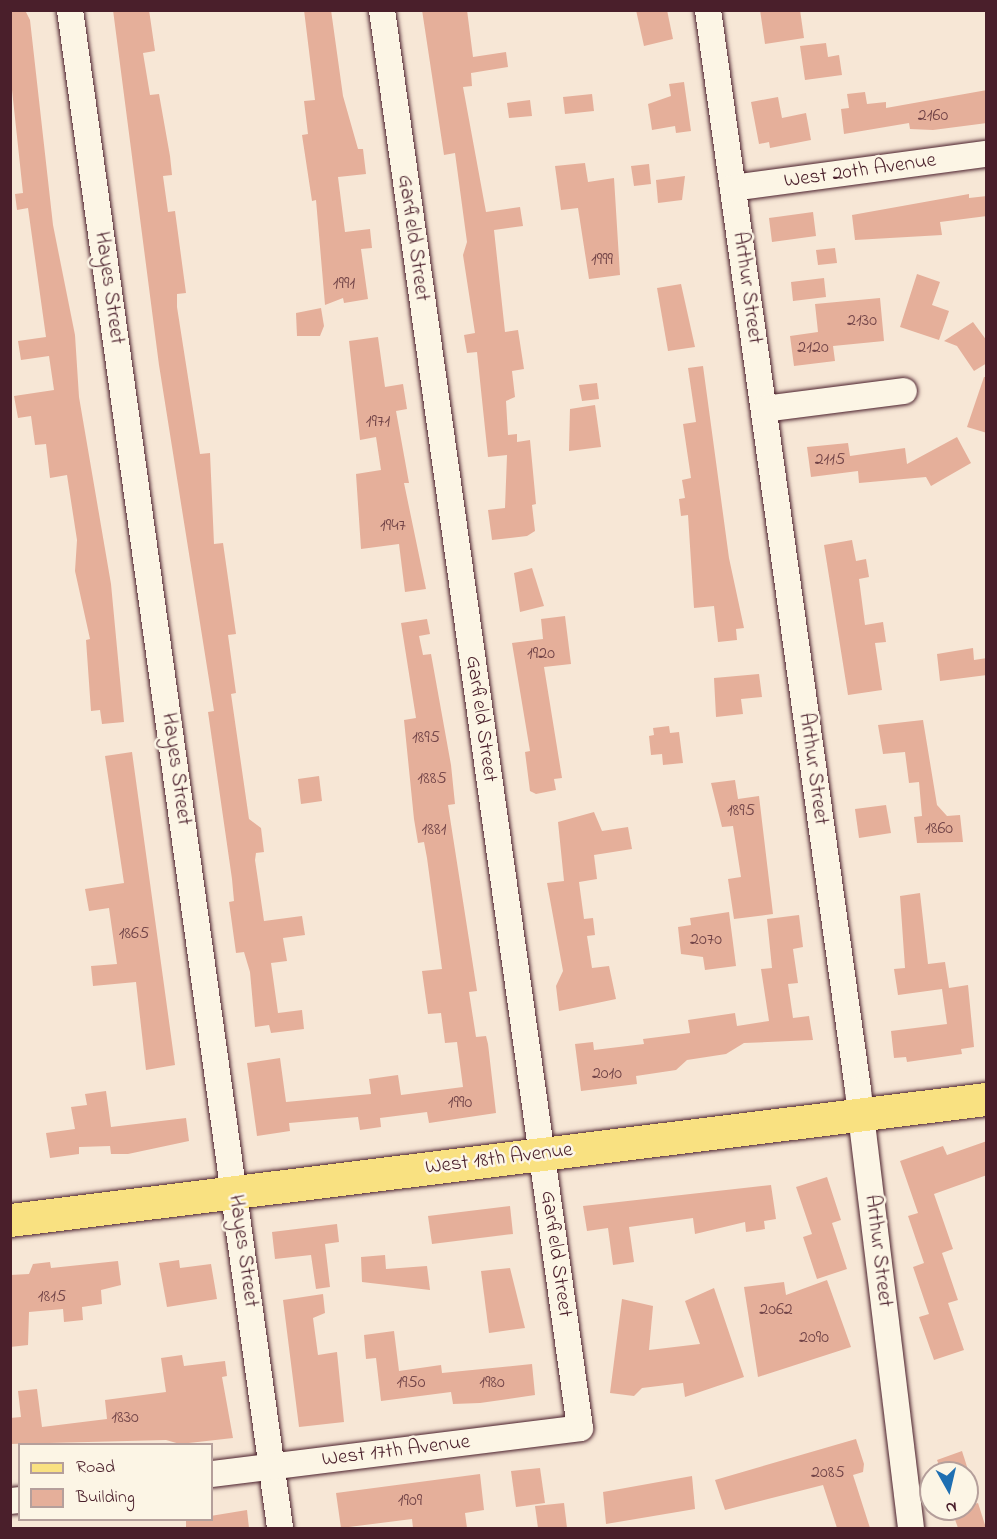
<!DOCTYPE html>
<html>
<head>
<meta charset="utf-8">
<style>
  body { margin:0 }
  #map { position:relative; width:997px; height:1539px; overflow:hidden; background:#f7e7d6; font-family:"Indie Flower",sans-serif }
  div>[style] { position:absolute }
  .building>* { inset:0; background:#e5af9a }
  .roads { filter:drop-shadow(0 0 2px #4a1f2b) drop-shadow(0 0 2px #4a1f2b) }
  .minor>* { height:26px; margin:-13px; padding:0 13px; transform-origin:13px; border-radius:13px; background:#fcf5e5 }
  .major>* { height:33px; margin:-16.5px; padding:0 16.5px; transform-origin:16.5px; border-radius:16.5px; background:#f9e181 }
  span { translate:-50% -50%; white-space:nowrap; text-align:center; line-height:1.15; -webkit-text-stroke:5px #fcf5e5; paint-order:stroke }
  .number-label { font-size:18px; color:#714347 }
  .number-label span { -webkit-text-stroke-width:0 }
  .street-label { font-size:21px; color:#4a1f2b }
  .frame { position:absolute; inset:0; border:12px solid #4a1f2b; pointer-events:none }
  .legend { position:absolute; left:18px; top:1443px; width:195px; height:78px; box-sizing:border-box; background:#fcf5e5; border:2px solid #b59f9b; margin:0; padding:8px 10px; list-style:none; font-size:18px; color:#4a1f2b }
  .legend li { display:flex; align-items:center; gap:12px; height:30px }
  .legend b { width:30px; border:2px solid #b59f9b }
  .north { position:absolute; left:919px; top:1461px; width:60px; height:60px; box-sizing:border-box; background:#fcf5e5; border:2px solid #b59f9b; border-radius:50%; rotate:172deg; font-size:16px; font-weight:700; line-height:24px; text-align:center; color:#4a1f2b }
  .north::after { content:''; display:block; margin:auto; width:21px; height:27px; background:#1f6fb2; clip-path:polygon(50% 0,100% 100%,50% 72%,0 100%) }
</style>
</head>
<body>
<div id="map">
  <div class="building">
    <i style="clip-path:polygon(10px 10px,25px 10px,30px 20px,53px 225px,75px 335px,79px 397px,111px 584px,124px 722px,102px 724px,100px 710px,91px 711px,86px 640px,90px 639px,75px 571px,77px 540px,67px 475px,50px 478px,46px 444px,35px 445px,31px 416px,18px 418px,14px 396px,54px 390px,49px 356px,21px 360px,18px 341px,46px 337px,28px 208px,17px 210px,15px 194px,23px 193px,10px 71px)"></i>
    <i style="clip-path:polygon(113px 10px,149px 10px,155px 51px,143px 53px,150px 95px,159px 94px,170px 156px,172px 175px,163px 176px,168px 212px,175px 211px,186px 293px,177px 294px,177px 307px,200px 454px,210px 453px,214px 544px,223px 543px,236px 634px,228px 635px,236px 693px,231px 694px,249px 819px,261px 828px,264px 852px,256px 853px,255px 860px,264px 921px,302px 916px,305px 935px,283px 938px,287px 961px,271px 963px,278px 1013px,302px 1010px,304px 1029px,271px 1033px,269px 1025px,255px 1027px,250px 972px,244px 952px,236px 953px,229px 902px,234px 901px,232px 879px,208px 712px,214px 711px,159px 365px)"></i>
    <i style="clip-path:polygon(304px 10px,331px 10px,343px 96px,358px 149px,363px 149px,366px 174px,338px 177px,345px 232px,370px 229px,372px 248px,361px 249px,368px 299px,344px 303px,343px 298px,325px 305px,316px 200px,312px 201px,302px 135px,308px 134px,304px 101px,315px 100px)"></i>
    <i style="clip-path:polygon(422px 10px,467px 10px,473px 57px,506px 52px,508px 67px,471px 73px,472px 86px,463px 87px,486px 212px,520px 207px,523px 226px,494px 230px,505px 332px,518px 330px,524px 369px,512px 371px,515px 397px,506px 401px,508px 435px,517px 434px,517px 442px,530px 440px,536px 504px,532px 505px,535px 531px,527px 536px,492px 540px,488px 510px,505px 508px,507px 455px,488px 457px,477px 352px,467px 353px,464px 335px,475px 333px,463px 255px,467px 242px,455px 153px,444px 155px)"></i>
    <i style="clip-path:polygon(636px 10px,667px 10px,673px 39px,644px 46px)"></i>
    <i style="clip-path:polygon(760px 10px,800px 10px,804px 38px,765px 44px)"></i>
    <i style="clip-path:polygon(826px 43px,828px 57px,839px 55px,842px 75px,805px 80px,800px 46px)"></i>
    <i style="clip-path:polygon(684px 82px,691px 131px,676px 133px,675px 126px,652px 130px,648px 104px,671px 96px,669px 84px)"></i>
    <i style="clip-path:polygon(987px 90px,987px 123px,933px 130px,910px 129px,909px 123px,844px 134px,841px 109px,849px 108px,847px 94px,865px 92px,867px 104px,886px 102px,886px 108px)"></i>
    <i style="clip-path:polygon(592px 94px,594px 111px,565px 114px,563px 97px)"></i>
    <i style="clip-path:polygon(778px 97px,782px 118px,806px 113px,811px 140px,770px 148px,769px 142px,759px 144px,751px 102px)"></i>
    <i style="clip-path:polygon(530px 100px,532px 116px,509px 118px,507px 103px)"></i>
    <i style="clip-path:polygon(585px 163px,588px 182px,614px 178px,620px 275px,589px 279px,578px 208px,561px 210px,555px 166px)"></i>
    <i style="clip-path:polygon(649px 164px,651px 184px,634px 186px,631px 166px)"></i>
    <i style="clip-path:polygon(685px 176px,682px 200px,658px 203px,656px 180px)"></i>
    <i style="clip-path:polygon(969px 194px,969px 198px,987px 196px,987px 216px,940px 222px,942px 235px,855px 240px,852px 215px)"></i>
    <i style="clip-path:polygon(813px 212px,816px 236px,772px 242px,769px 218px)"></i>
    <i style="clip-path:polygon(835px 248px,837px 263px,818px 265px,816px 250px)"></i>
    <i style="clip-path:polygon(917px 274px,940px 282px,932px 305px,949px 311px,939px 340px,900px 327px)"></i>
    <i style="clip-path:polygon(824px 278px,826px 297px,793px 301px,791px 282px)"></i>
    <i style="clip-path:polygon(681px 284px,695px 347px,668px 351px,657px 288px)"></i>
    <i style="clip-path:polygon(880px 298px,884px 341px,833px 346px,835px 361px,794px 366px,790px 336px,818px 332px,815px 304px)"></i>
    <i style="clip-path:polygon(321px 308px,324px 326px,320px 336px,297px 336px,296px 313px)"></i>
    <i style="clip-path:polygon(973px 322px,987px 341px,987px 363px,974px 371px,957px 346px,944px 341px)"></i>
    <i style="clip-path:polygon(378px 337px,385px 387px,403px 384px,407px 409px,396px 411px,409px 483px,404px 483px,426px 589px,405px 592px,399px 544px,361px 549px,356px 474px,381px 470px,376px 437px,360px 440px,349px 341px)"></i>
    <i style="clip-path:polygon(703px 366px,729px 558px,744px 628px,736px 629px,737px 640px,718px 642px,714px 606px,694px 608px,688px 515px,681px 516px,679px 499px,685px 498px,682px 480px,691px 478px,683px 424px,696px 422px,688px 368px)"></i>
    <i style="clip-path:polygon(984px 377px,987px 377px,987px 433px,967px 427px)"></i>
    <i style="clip-path:polygon(597px 383px,599px 399px,582px 401px,579px 385px)"></i>
    <i style="clip-path:polygon(595px 405px,601px 447px,569px 451px,570px 409px)"></i>
    <i style="clip-path:polygon(957px 437px,971px 463px,931px 486px,926px 477px,859px 483px,858px 471px,811px 477px,807px 447px,848px 443px,850px 456px,905px 448px,907px 464px)"></i>
    <i style="clip-path:polygon(852px 540px,856px 561px,866px 559px,869px 577px,859px 579px,865px 625px,883px 622px,886px 642px,875px 643px,882px 690px,848px 695px,824px 545px)"></i>
    <i style="clip-path:polygon(532px 568px,544px 606px,520px 612px,514px 573px)"></i>
    <i style="clip-path:polygon(565px 616px,571px 664px,544px 667px,562px 778px,554px 779px,556px 790px,536px 794px,530px 791px,525px 752px,530px 751px,512px 643px,543px 639px,541px 619px)"></i>
    <i style="clip-path:polygon(427px 619px,430px 634px,419px 636px,423px 655px,431px 654px,451px 765px,455px 804px,448px 805px,477px 991px,469px 992px,476px 1037px,486px 1036px,488px 1044px,496px 1113px,429px 1123px,427px 1112px,380px 1118px,381px 1127px,360px 1130px,358px 1117px,289px 1123px,290px 1131px,257px 1136px,247px 1063px,280px 1058px,286px 1102px,371px 1094px,369px 1079px,398px 1075px,401px 1095px,463px 1087px,457px 1042px,445px 1043px,441px 1013px,428px 1014px,422px 971px,442px 969px,427px 858px,424px 842px,418px 843px,414px 819px,404px 720px,416px 718px,401px 623px)"></i>
    <i style="clip-path:polygon(973px 648px,974px 660px,987px 658px,987px 675px,940px 681px,937px 654px)"></i>
    <i style="clip-path:polygon(759px 674px,762px 697px,741px 699px,743px 714px,716px 717px,714px 678px)"></i>
    <i style="clip-path:polygon(923px 720px,937px 805px,947px 816px,960px 815px,963px 842px,917px 843px,914px 817px,922px 816px,919px 782px,909px 783px,905px 752px,883px 754px,878px 725px)"></i>
    <i style="clip-path:polygon(669px 726px,670px 733px,679px 732px,683px 763px,663px 765px,662px 754px,651px 755px,649px 736px,654px 735px,653px 728px)"></i>
    <i style="clip-path:polygon(132px 752px,175px 1065px,146px 1070px,136px 982px,93px 986px,91px 966px,117px 964px,109px 908px,89px 911px,85px 889px,124px 883px,105px 756px)"></i>
    <i style="clip-path:polygon(319px 776px,322px 801px,301px 804px,298px 779px)"></i>
    <i style="clip-path:polygon(735px 780px,738px 799px,759px 796px,773px 914px,734px 919px,728px 879px,741px 877px,733px 826px,722px 827px,711px 783px)"></i>
    <i style="clip-path:polygon(886px 805px,891px 833px,859px 838px,855px 809px)"></i>
    <i style="clip-path:polygon(594px 812px,602px 831px,628px 827px,632px 849px,594px 855px,597px 879px,579px 882px,584px 919px,593px 918px,595px 935px,587px 936px,592px 968px,609px 966px,616px 999px,559px 1011px,556px 986px,563px 971px,547px 883px,564px 881px,558px 822px)"></i>
    <i style="clip-path:polygon(920px 893px,928px 964px,945px 962px,949px 988px,968px 985px,974px 1047px,961px 1049px,962px 1054px,907px 1062px,906px 1057px,894px 1058px,891px 1031px,947px 1024px,942px 989px,898px 995px,894px 969px,905px 968px,900px 896px)"></i>
    <i style="clip-path:polygon(729px 912px,736px 966px,705px 970px,703px 957px,681px 954px,678px 927px,691px 925px,690px 918px)"></i>
    <i style="clip-path:polygon(799px 915px,803px 947px,793px 949px,798px 983px,788px 984px,793px 1018px,809px 1016px,813px 1040px,744px 1043px,726px 1054px,687px 1060px,676px 1070px,636px 1076px,637px 1084px,581px 1091px,575px 1044px,593px 1042px,594px 1050px,644px 1044px,643px 1039px,690px 1033px,688px 1020px,735px 1013px,737px 1026px,769px 1021px,761px 969px,772px 968px,767px 919px)"></i>
    <i style="clip-path:polygon(106px 1091px,111px 1127px,186px 1118px,189px 1141px,128px 1154px,111px 1154px,110px 1146px,79px 1147px,79px 1154px,50px 1158px,46px 1133px,75px 1129px,71px 1107px,87px 1105px,85px 1094px)"></i>
    <i style="clip-path:polygon(987px 1141px,987px 1175px,934px 1194px,953px 1249px,942px 1253px,958px 1300px,948px 1303px,964px 1350px,934px 1360px,919px 1317px,929px 1314px,913px 1267px,924px 1263px,908px 1216px,918px 1213px,900px 1161px,943px 1146px,947px 1155px)"></i>
    <i style="clip-path:polygon(827px 1177px,841px 1220px,832px 1223px,847px 1269px,817px 1279px,803px 1237px,812px 1234px,796px 1187px)"></i>
    <i style="clip-path:polygon(771px 1185px,776px 1219px,764px 1221px,765px 1229px,746px 1232px,745px 1222px,695px 1234px,693px 1218px,629px 1227px,634px 1262px,613px 1265px,608px 1228px,587px 1231px,583px 1206px)"></i>
    <i style="clip-path:polygon(510px 1206px,513px 1234px,432px 1244px,428px 1216px)"></i>
    <i style="clip-path:polygon(337px 1224px,339px 1242px,325px 1244px,330px 1287px,316px 1289px,311px 1255px,275px 1259px,272px 1232px)"></i>
    <i style="clip-path:polygon(385px 1255px,386px 1269px,427px 1266px,430px 1290px,362px 1282px,361px 1257px)"></i>
    <i style="clip-path:polygon(179px 1260px,180px 1268px,211px 1264px,217px 1299px,167px 1307px,159px 1263px)"></i>
    <i style="clip-path:polygon(118px 1261px,121px 1285px,101px 1290px,102px 1304px,82px 1307px,83px 1320px,64px 1322px,63px 1309px,29px 1312px,28px 1345px,10px 1347px,10px 1275px,29px 1274px,33px 1264px,50px 1262px,51px 1268px)"></i>
    <i style="clip-path:polygon(510px 1268px,525px 1328px,489px 1333px,481px 1271px)"></i>
    <i style="clip-path:polygon(827px 1280px,851px 1347px,758px 1377px,744px 1287px,784px 1282px,786px 1295px)"></i>
    <i style="clip-path:polygon(714px 1288px,744px 1377px,685px 1397px,683px 1383px,642px 1388px,634px 1396px,610px 1393px,622px 1299px,653px 1306px,649px 1350px,700px 1344px,685px 1301px)"></i>
    <i style="clip-path:polygon(323px 1294px,325px 1313px,313px 1318px,318px 1355px,337px 1352px,344px 1422px,299px 1427px,283px 1300px)"></i>
    <i style="clip-path:polygon(394px 1331px,399px 1371px,441px 1365px,442px 1373px,532px 1364px,535px 1395px,480px 1403px,453px 1404px,451px 1392px,381px 1401px,376px 1358px,366px 1359px,364px 1335px)"></i>
    <i style="clip-path:polygon(182px 1355px,184px 1366px,225px 1361px,227px 1376px,222px 1377px,233px 1438px,180px 1444px,166px 1440px,10px 1444px,10px 1418px,21px 1417px,18px 1391px,37px 1389px,42px 1427px,107px 1419px,105px 1400px,166px 1392px,161px 1358px)"></i>
    <i style="clip-path:polygon(856px 1439px,864px 1464px,863px 1472px,853px 1475px,870px 1528px,837px 1528px,823px 1485px,725px 1510px,715px 1480px)"></i>
    <i style="clip-path:polygon(962px 1451px,969px 1473px,942px 1473px,937px 1460px)"></i>
    <i style="clip-path:polygon(540px 1468px,545px 1503px,516px 1507px,511px 1471px)"></i>
    <i style="clip-path:polygon(480px 1474px,484px 1510px,465px 1513px,467px 1528px,413px 1528px,412px 1519px,341px 1528px,336px 1493px)"></i>
    <i style="clip-path:polygon(692px 1476px,695px 1509px,606px 1524px,603px 1492px)"></i>
    <i style="clip-path:polygon(564px 1503px,567px 1528px,538px 1528px,535px 1506px)"></i>
    <i style="clip-path:polygon(978px 1503px,986px 1528px,958px 1528px,952px 1511px)"></i>
    <i style="clip-path:polygon(247px 1510px,249px 1528px,186px 1528px,186px 1520px)"></i>
  </div>
  <div class="roads">
    <div class="minor">
      <i style="left:70px;top:10px;width:1532px;rotate:82.12deg"></i>
      <i style="left:708px;top:10px;width:1090px;rotate:82.09deg"></i>
      <i style="left:858px;top:1090px;width:441px;rotate:83.1deg"></i>
      <i style="left:733px;top:188px;width:255px;rotate:-7.7deg"></i>
      <i style="left:764px;top:409px;width:141px;rotate:-7.3deg"></i>
      <i style="left:212px;top:1474px;width:371px;rotate:-7.1deg"></i>
      <i style="left:580px;top:1428px;width:1432px;rotate:-97.95deg"></i>
      <i style="left:10px;top:1501px;width:10px;rotate:-6deg"></i>
    </div>
    <div class="major">
      <i style="left:10px;top:1220px;width:983px;rotate:-7.07deg"></i>
    </div>
  </div>
  <div class="number-label">
    <span style="left:933px;top:116px">2160</span>
    <span style="left:602px;top:260px">1999</span>
    <span style="left:344px;top:284px">1991</span>
    <span style="left:862px;top:321px">2130</span>
    <span style="left:813px;top:348px">2120</span>
    <span style="left:378px;top:422px">1971</span>
    <span style="left:830px;top:460px">2115</span>
    <span style="left:393px;top:526px">1947</span>
    <span style="left:541px;top:654px">1920</span>
    <span style="left:426px;top:738px">1895</span>
    <span style="left:432px;top:779px">1885</span>
    <span style="left:741px;top:811px">1895</span>
    <span style="left:939px;top:829px">1860</span>
    <span style="left:434px;top:830px">1881</span>
    <span style="left:134px;top:934px">1865</span>
    <span style="left:706px;top:940px">2070</span>
    <span style="left:607px;top:1074px">2010</span>
    <span style="left:460px;top:1103px">1990</span>
    <span style="left:52px;top:1297px">1815</span>
    <span style="left:776px;top:1310px">2062</span>
    <span style="left:814px;top:1338px">2090</span>
    <span style="left:411px;top:1383px">1950</span>
    <span style="left:492px;top:1383px">1980</span>
    <span style="left:125px;top:1418px">1830</span>
    <span style="left:828px;top:1473px">2085</span>
    <span style="left:410px;top:1501px">1909</span>
  </div>
  <div class="street-label">
    <span style="left:860px;top:171px;rotate:-8deg">West 20th Avenue</span>
    <span style="left:413px;top:238px;rotate:82deg">Garfield Street</span>
    <span style="left:109px;top:288px;rotate:82deg">Hayes Street</span>
    <span style="left:747px;top:288px;rotate:82deg">Arthur Street</span>
    <span style="left:481px;top:719px;rotate:82deg">Garfield Street</span>
    <span style="left:176px;top:769px;rotate:82deg">Hayes Street</span>
    <span style="left:813px;top:769px;rotate:82deg">Arthur Street</span>
    <span style="left:499px;top:1159px;rotate:-7deg">West 18th Avenue</span>
    <span style="left:243px;top:1251px;rotate:82deg">Hayes Street</span>
    <span style="left:878px;top:1251px;rotate:83deg">Arthur Street</span>
    <span style="left:556px;top:1254px;rotate:82deg">Garfield Street</span>
    <span style="left:396px;top:1451px;rotate:-7deg">West 17th Avenue</span>
  </div>
  <div class="frame"></div>
  <ul class="legend">
  <li><b style="height:8px;background:#f9e181"></b>Road</li>
  <li><b style="height:16px;background:#e5af9a"></b>Building</li>
  </ul>
  <div class="north">N</div>
</div>
</body>
</html>
